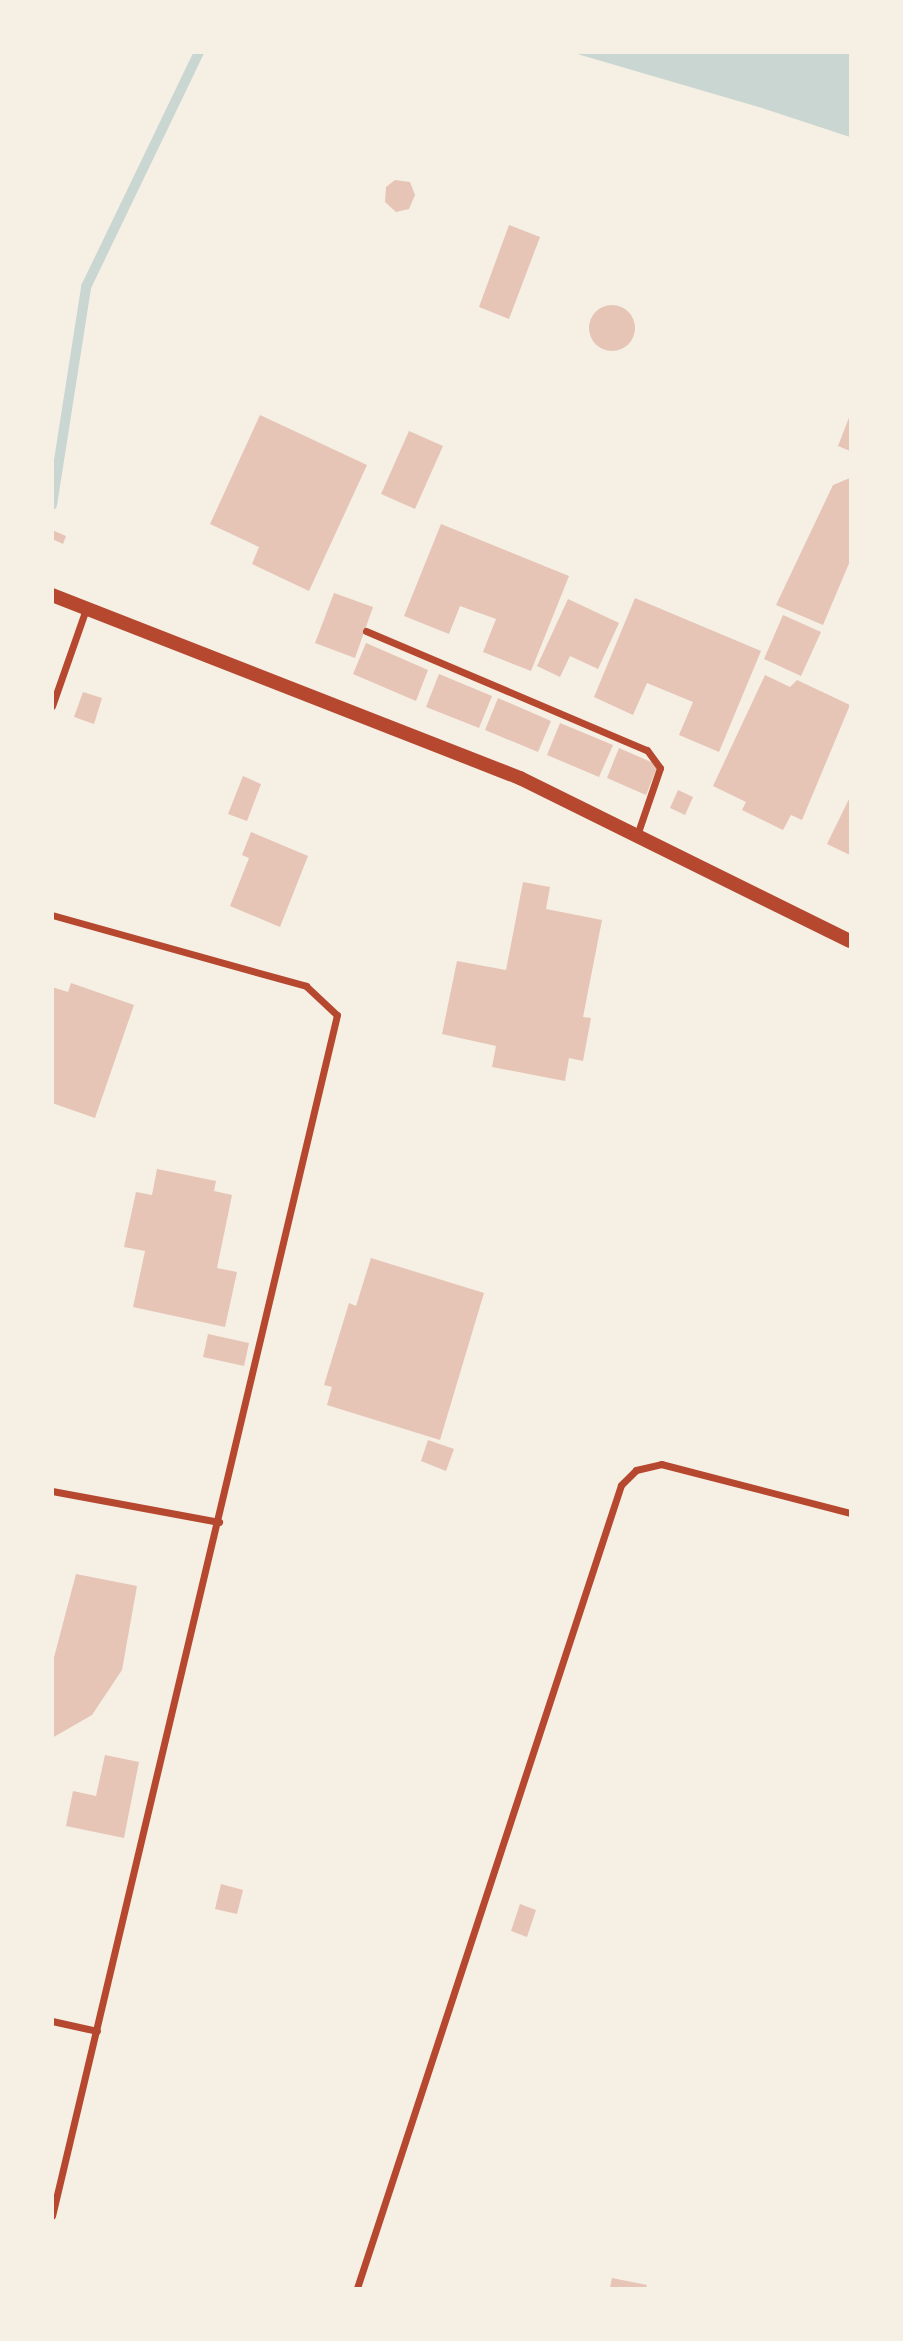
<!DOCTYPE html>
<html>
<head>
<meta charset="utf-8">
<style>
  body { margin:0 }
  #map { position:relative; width:903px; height:2341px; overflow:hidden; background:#f6efe4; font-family:"PT Sans",sans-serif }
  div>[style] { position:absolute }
  .water>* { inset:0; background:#c9d6d2 }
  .stream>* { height:10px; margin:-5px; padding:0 5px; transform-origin:5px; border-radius:5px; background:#c9d6d2 }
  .building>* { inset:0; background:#e6c5b7 }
  .round { border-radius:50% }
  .minor>* { height:7px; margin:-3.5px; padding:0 3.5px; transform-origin:3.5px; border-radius:3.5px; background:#b5482f }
  .secondary>* { height:14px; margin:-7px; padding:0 7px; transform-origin:7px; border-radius:7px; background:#b5482f }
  span { translate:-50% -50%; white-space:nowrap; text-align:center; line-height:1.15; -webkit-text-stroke:5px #f6efe4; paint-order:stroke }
  .frame { position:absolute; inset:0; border:54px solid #f6efe4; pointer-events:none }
</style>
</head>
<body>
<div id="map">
  <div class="water">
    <i style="clip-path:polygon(574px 53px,850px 53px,850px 137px,762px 108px)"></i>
  </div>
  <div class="stream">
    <i style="left:52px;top:505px;width:221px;rotate:-81.1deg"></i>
    <i style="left:86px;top:287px;width:261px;rotate:-64.3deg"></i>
  </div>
  <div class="building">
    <i style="clip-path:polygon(395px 180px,410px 182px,415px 195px,409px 209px,396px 212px,385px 202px,386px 187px)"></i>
    <i style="clip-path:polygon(509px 225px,540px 237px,509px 319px,479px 307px)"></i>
    <i class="round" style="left:589px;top:305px;width:46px;height:46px"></i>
    <i style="clip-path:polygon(260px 415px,367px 465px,309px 591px,252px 564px,259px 547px,210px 524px)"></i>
    <i style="clip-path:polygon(850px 415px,850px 451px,838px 446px)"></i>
    <i style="clip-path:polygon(409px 431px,443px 446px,415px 509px,381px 494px)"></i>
    <i style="clip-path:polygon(850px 478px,850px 561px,823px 625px,776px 605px,833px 485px)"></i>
    <i style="clip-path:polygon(441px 524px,569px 576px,531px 671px,483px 652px,496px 619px,460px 606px,449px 634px,404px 616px)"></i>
    <i style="clip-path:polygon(52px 530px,66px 536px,63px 544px,52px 539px)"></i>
    <i style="clip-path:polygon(334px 593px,373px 607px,355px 658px,315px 643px)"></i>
    <i style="clip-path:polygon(635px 598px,761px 651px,719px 752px,679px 735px,693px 702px,647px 683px,633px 715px,594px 697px)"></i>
    <i style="clip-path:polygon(568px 599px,619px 623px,598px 669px,570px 656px,560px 677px,537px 666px)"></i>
    <i style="clip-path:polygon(783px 615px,821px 632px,801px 676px,764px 659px)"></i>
    <i style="clip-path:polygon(366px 643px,428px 670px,416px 701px,353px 674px)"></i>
    <i style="clip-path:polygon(439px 674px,492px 696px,479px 728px,426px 707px)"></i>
    <i style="clip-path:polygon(765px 675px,790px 687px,797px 680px,850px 705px,802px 820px,791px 815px,783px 830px,742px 810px,746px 802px,713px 786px)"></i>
    <i style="clip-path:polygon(83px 692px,102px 698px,94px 724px,74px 717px)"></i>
    <i style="clip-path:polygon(498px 698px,551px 721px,538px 752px,485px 730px)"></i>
    <i style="clip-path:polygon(560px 723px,613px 745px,599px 777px,547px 755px)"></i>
    <i style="clip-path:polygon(619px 748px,658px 765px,646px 795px,607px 778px)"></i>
    <i style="clip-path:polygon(243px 776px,261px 784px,247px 821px,228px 814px)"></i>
    <i style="clip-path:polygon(678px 790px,693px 797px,685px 815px,670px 808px)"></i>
    <i style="clip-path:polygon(850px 797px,850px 855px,827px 844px)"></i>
    <i style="clip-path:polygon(251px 832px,308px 856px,280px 927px,230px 906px,249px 858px,242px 855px)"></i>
    <i style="clip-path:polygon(523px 882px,550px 887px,546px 909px,602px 920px,583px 1017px,591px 1018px,583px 1061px,569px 1058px,565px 1081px,492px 1067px,496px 1046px,442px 1034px,457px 961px,506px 970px)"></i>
    <i style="clip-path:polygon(71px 983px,134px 1005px,95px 1118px,52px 1103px,52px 987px,68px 992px)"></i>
    <i style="clip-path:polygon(157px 1169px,216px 1181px,214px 1191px,232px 1195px,217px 1268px,237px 1272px,225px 1327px,133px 1307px,145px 1251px,124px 1247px,136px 1192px,152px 1195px)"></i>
    <i style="clip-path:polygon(371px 1258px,484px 1293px,440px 1440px,327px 1405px,332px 1387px,324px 1385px,349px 1303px,356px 1306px)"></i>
    <i style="clip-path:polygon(208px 1334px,249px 1343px,244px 1366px,203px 1357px)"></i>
    <i style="clip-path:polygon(428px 1440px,454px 1449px,446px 1471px,421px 1461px)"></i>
    <i style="clip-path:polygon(76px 1574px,137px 1586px,122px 1670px,92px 1715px,52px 1738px,52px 1665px)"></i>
    <i style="clip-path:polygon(105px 1755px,139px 1762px,124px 1838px,66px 1826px,73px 1791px,96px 1796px)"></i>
    <i style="clip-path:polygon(221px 1884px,243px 1890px,237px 1914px,215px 1909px)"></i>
    <i style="clip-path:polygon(520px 1904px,536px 1910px,527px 1937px,511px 1931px)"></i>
    <i style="clip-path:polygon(612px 2278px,647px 2285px,646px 2288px,610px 2288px)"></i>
  </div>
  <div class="minor">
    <i style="left:366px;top:631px;width:305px;rotate:23deg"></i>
    <i style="left:647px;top:750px;width:22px;rotate:54deg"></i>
    <i style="left:660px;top:768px;width:71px;rotate:108.9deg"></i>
    <i style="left:52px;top:706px;width:106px;rotate:-70.7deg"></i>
    <i style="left:52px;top:915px;width:264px;rotate:15.6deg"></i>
    <i style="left:306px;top:986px;width:42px;rotate:43.1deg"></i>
    <i style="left:337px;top:1015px;width:1234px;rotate:103.35deg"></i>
    <i style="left:52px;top:1491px;width:170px;rotate:10.5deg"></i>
    <i style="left:52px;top:2021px;width:46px;rotate:12.5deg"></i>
    <i style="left:357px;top:2288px;width:845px;rotate:-71.8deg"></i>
    <i style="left:621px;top:1485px;width:21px;rotate:-45deg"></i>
    <i style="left:636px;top:1470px;width:26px;rotate:-13deg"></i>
    <i style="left:661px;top:1464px;width:195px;rotate:14.5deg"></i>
  </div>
  <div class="secondary">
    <i style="left:52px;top:595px;width:503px;rotate:21.36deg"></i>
    <i style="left:520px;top:778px;width:368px;rotate:26.3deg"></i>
  </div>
  <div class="frame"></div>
</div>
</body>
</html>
